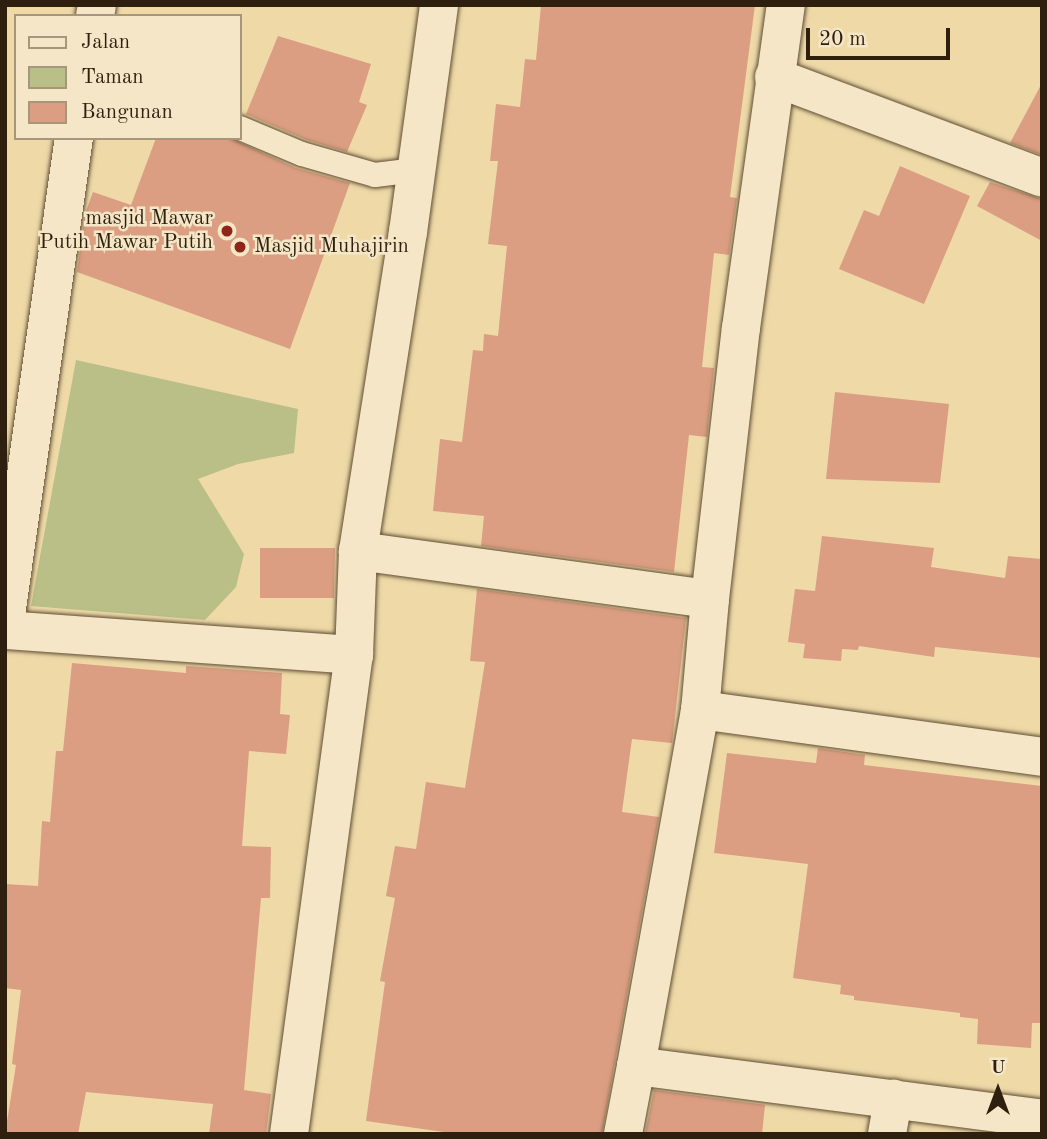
<!DOCTYPE html>
<html>
<head>
<meta charset="utf-8">
<style>
  body { margin:0 }
  #map { position:relative; width:1047px; height:1139px; overflow:hidden; background:#eed9a7; font-family:"Old Standard TT",serif }
  div>[style] { position:absolute }
  .green>* { inset:0; background:#b9bf87 }
  .building>* { inset:0; background:#db9e82 }
  .roads { filter:drop-shadow(0 0 2px #5f4e34) drop-shadow(0 0 2px #5f4e34) }
  .service>* { height:24px; margin:-12px; padding:0 12px; transform-origin:12px; border-radius:12px; background:#f4e6c6 }
  .minor>* { height:38px; margin:-19px; padding:0 19px; transform-origin:19px; border-radius:19px; background:#f4e6c6 }
  .dots>* { width:19px; height:19px; translate:-50% -50%; box-sizing:border-box; border:4px solid #f4e6c6; border-radius:50% }
  span { translate:-50% -50%; white-space:nowrap; text-align:center; line-height:1.15; -webkit-text-stroke:5px #f4e6c6; paint-order:stroke }
  .poi-label { font-size:21px; color:#2f1f0e }
  .right { translate:-100% -50%; text-align:right }
  .left { translate:0 -50%; text-align:left }
  .frame { position:absolute; inset:0; border:7px solid #2f1f0e; pointer-events:none }
  .legend { position:absolute; left:14px; top:14px; width:228px; height:126px; box-sizing:border-box; background:#f4e6c6; border:2px solid #a5967c; margin:0; padding:9px 12px; list-style:none; font-size:21px; color:#2f1f0e }
  .legend li { display:flex; align-items:center; gap:14px; height:35px }
  .legend b { width:35px; border:2px solid #a5967c }
  .north { position:absolute; left:963px; top:1055px; width:70px; height:70px; -webkit-text-stroke:5px #f4e6c6; paint-order:stroke; rotate:0deg; font-size:19px; font-weight:700; line-height:28px; text-align:center; color:#2f1f0e }
  .north::after { content:''; display:block; margin:auto; width:24px; height:32px; background:#2f1f0e; clip-path:polygon(50% 0,100% 100%,50% 72%,0 100%) }
  .scale { position:absolute; left:806px; top:28px; width:144px; height:32px; box-sizing:border-box; border:4px solid #2f1f0e; border-top:0; padding-left:9px; font-size:21px; line-height:24px; white-space:nowrap; color:#2f1f0e; -webkit-text-stroke:5px #f4e6c6; paint-order:stroke }
</style>
</head>
<body>
<div id="map">
  <div class="green">
    <i style="clip-path:polygon(76px 360px,298px 409px,294px 453px,238px 464px,198px 479px,244px 554px,236px 587px,205px 620px,31px 606px)"></i>
  </div>
  <div class="building">
    <i style="clip-path:polygon(541px 5px,755px 5px,730px 197px,737px 198px,729px 255px,714px 253px,702px 367px,714px 368px,707px 437px,689px 435px,674px 572px,481px 546px,484px 516px,433px 511px,440px 439px,462px 442px,473px 350px,483px 351px,484px 334px,498px 336px,507px 246px,488px 244px,498px 161px,490px 161px,496px 104px,520px 107px,525px 59px,536px 60px)"></i>
    <i style="clip-path:polygon(278px 36px,371px 64px,359px 102px,367px 105px,347px 152px,307px 140px,246px 114px)"></i>
    <i style="clip-path:polygon(1042px 83px,1042px 155px,1010px 143px)"></i>
    <i style="clip-path:polygon(156px 138px,230px 138px,296px 168px,350px 183px,290px 349px,77px 272px,85px 214px,93px 192px,131px 205px)"></i>
    <i style="clip-path:polygon(900px 166px,970px 196px,924px 304px,839px 269px,864px 210px,879px 216px)"></i>
    <i style="clip-path:polygon(990px 182px,1042px 199px,1042px 241px,977px 206px)"></i>
    <i style="clip-path:polygon(835px 392px,949px 404px,940px 483px,826px 479px)"></i>
    <i style="clip-path:polygon(822px 536px,934px 548px,931px 567px,1005px 578px,1008px 556px,1042px 559px,1042px 658px,935px 647px,934px 657px,859px 646px,858px 650px,842px 649px,841px 661px,803px 658px,805px 644px,788px 642px,795px 589px,815px 591px)"></i>
    <i style="clip-path:polygon(260px 548px,335px 548px,334px 598px,260px 598px)"></i>
    <i style="clip-path:polygon(477px 589px,686px 618px,672px 743px,632px 739px,622px 812px,659px 817px,602px 1134px,458px 1134px,366px 1121px,385px 982px,380px 981px,395px 898px,386px 896px,395px 846px,416px 849px,426px 782px,465px 788px,485px 662px,470px 661px)"></i>
    <i style="clip-path:polygon(72px 663px,186px 673px,186px 666px,282px 673px,280px 714px,290px 715px,286px 754px,249px 751px,242px 846px,271px 847px,270px 898px,261px 898px,244px 1090px,271px 1094px,266px 1134px,209px 1134px,213px 1104px,86px 1092px,78px 1134px,5px 1134px,16px 1065px,12px 1064px,21px 990px,5px 988px,5px 884px,38px 886px,42px 821px,50px 822px,56px 751px,63px 751px)"></i>
    <i style="clip-path:polygon(818px 748px,865px 755px,864px 765px,1042px 786px,1042px 1023px,1032px 1023px,1031px 1048px,977px 1044px,978px 1019px,960px 1017px,960px 1013px,854px 1000px,854px 996px,840px 994px,841px 985px,793px 978px,808px 864px,714px 853px,727px 753px,816px 763px)"></i>
    <i style="clip-path:polygon(654px 1090px,765px 1105px,762px 1134px,645px 1134px)"></i>
  </div>
  <div class="roads">
    <div class="service">
      <i style="left:240px;top:128px;width:67px;rotate:22.8deg"></i>
      <i style="left:302px;top:154px;width:76px;rotate:16deg"></i>
      <i style="left:375px;top:175px;width:41px;rotate:-7deg"></i>
    </div>
    <div class="minor">
      <i style="left:95px;top:16px;width:11px;rotate:-80deg"></i>
      <i style="left:774px;top:77px;width:286px;rotate:20.6deg"></i>
      <i style="left:358px;top:551px;width:355px;rotate:7.8deg"></i>
      <i style="left:710px;top:599px;width:111px;rotate:95.1deg"></i>
      <i style="left:710px;top:599px;width:273px;rotate:-83.5deg"></i>
      <i style="left:741px;top:328px;width:326px;rotate:-82.1deg"></i>
      <i style="left:5px;top:622px;width:489px;rotate:-81.9deg"></i>
      <i style="left:5px;top:630px;width:350px;rotate:4.1deg"></i>
      <i style="left:636px;top:1066px;width:362px;rotate:-79.8deg"></i>
      <i style="left:700px;top:710px;width:345px;rotate:7.8deg"></i>
      <i style="left:289px;top:1134px;width:483px;rotate:-82.3deg"></i>
      <i style="left:354px;top:655px;width:104px;rotate:-87.8deg"></i>
      <i style="left:358px;top:551px;width:323px;rotate:-81.1deg"></i>
      <i style="left:408px;top:232px;width:229px;rotate:-82.2deg"></i>
      <i style="left:623px;top:1134px;width:69px;rotate:-79.2deg"></i>
      <i style="left:636px;top:1066px;width:409px;rotate:7.4deg"></i>
      <i style="left:887px;top:1134px;width:36px;rotate:-80deg"></i>
    </div>
  </div>
  <div class="dots">
    <i style="left:227px;top:231px;background:#8f2418"></i>
    <i style="left:240px;top:247px;background:#8f2418"></i>
  </div>
  <div class="poi-label">
    <span class="right" style="left:213px;top:231px">masjid Mawar<br>Putih Mawar Putih</span>
    <span class="left" style="left:254px;top:247px">Masjid Muhajirin</span>
  </div>
  <div class="frame"></div>
  <ul class="legend">
  <li><b style="height:9px;background:#f4e6c6"></b>Jalan</li>
  <li><b style="height:19px;background:#b9bf87"></b>Taman</li>
  <li><b style="height:19px;background:#db9e82"></b>Bangunan</li>
  </ul>
  <div class="north">U</div>
  <div class="scale">20 m</div>
</div>
</body>
</html>
